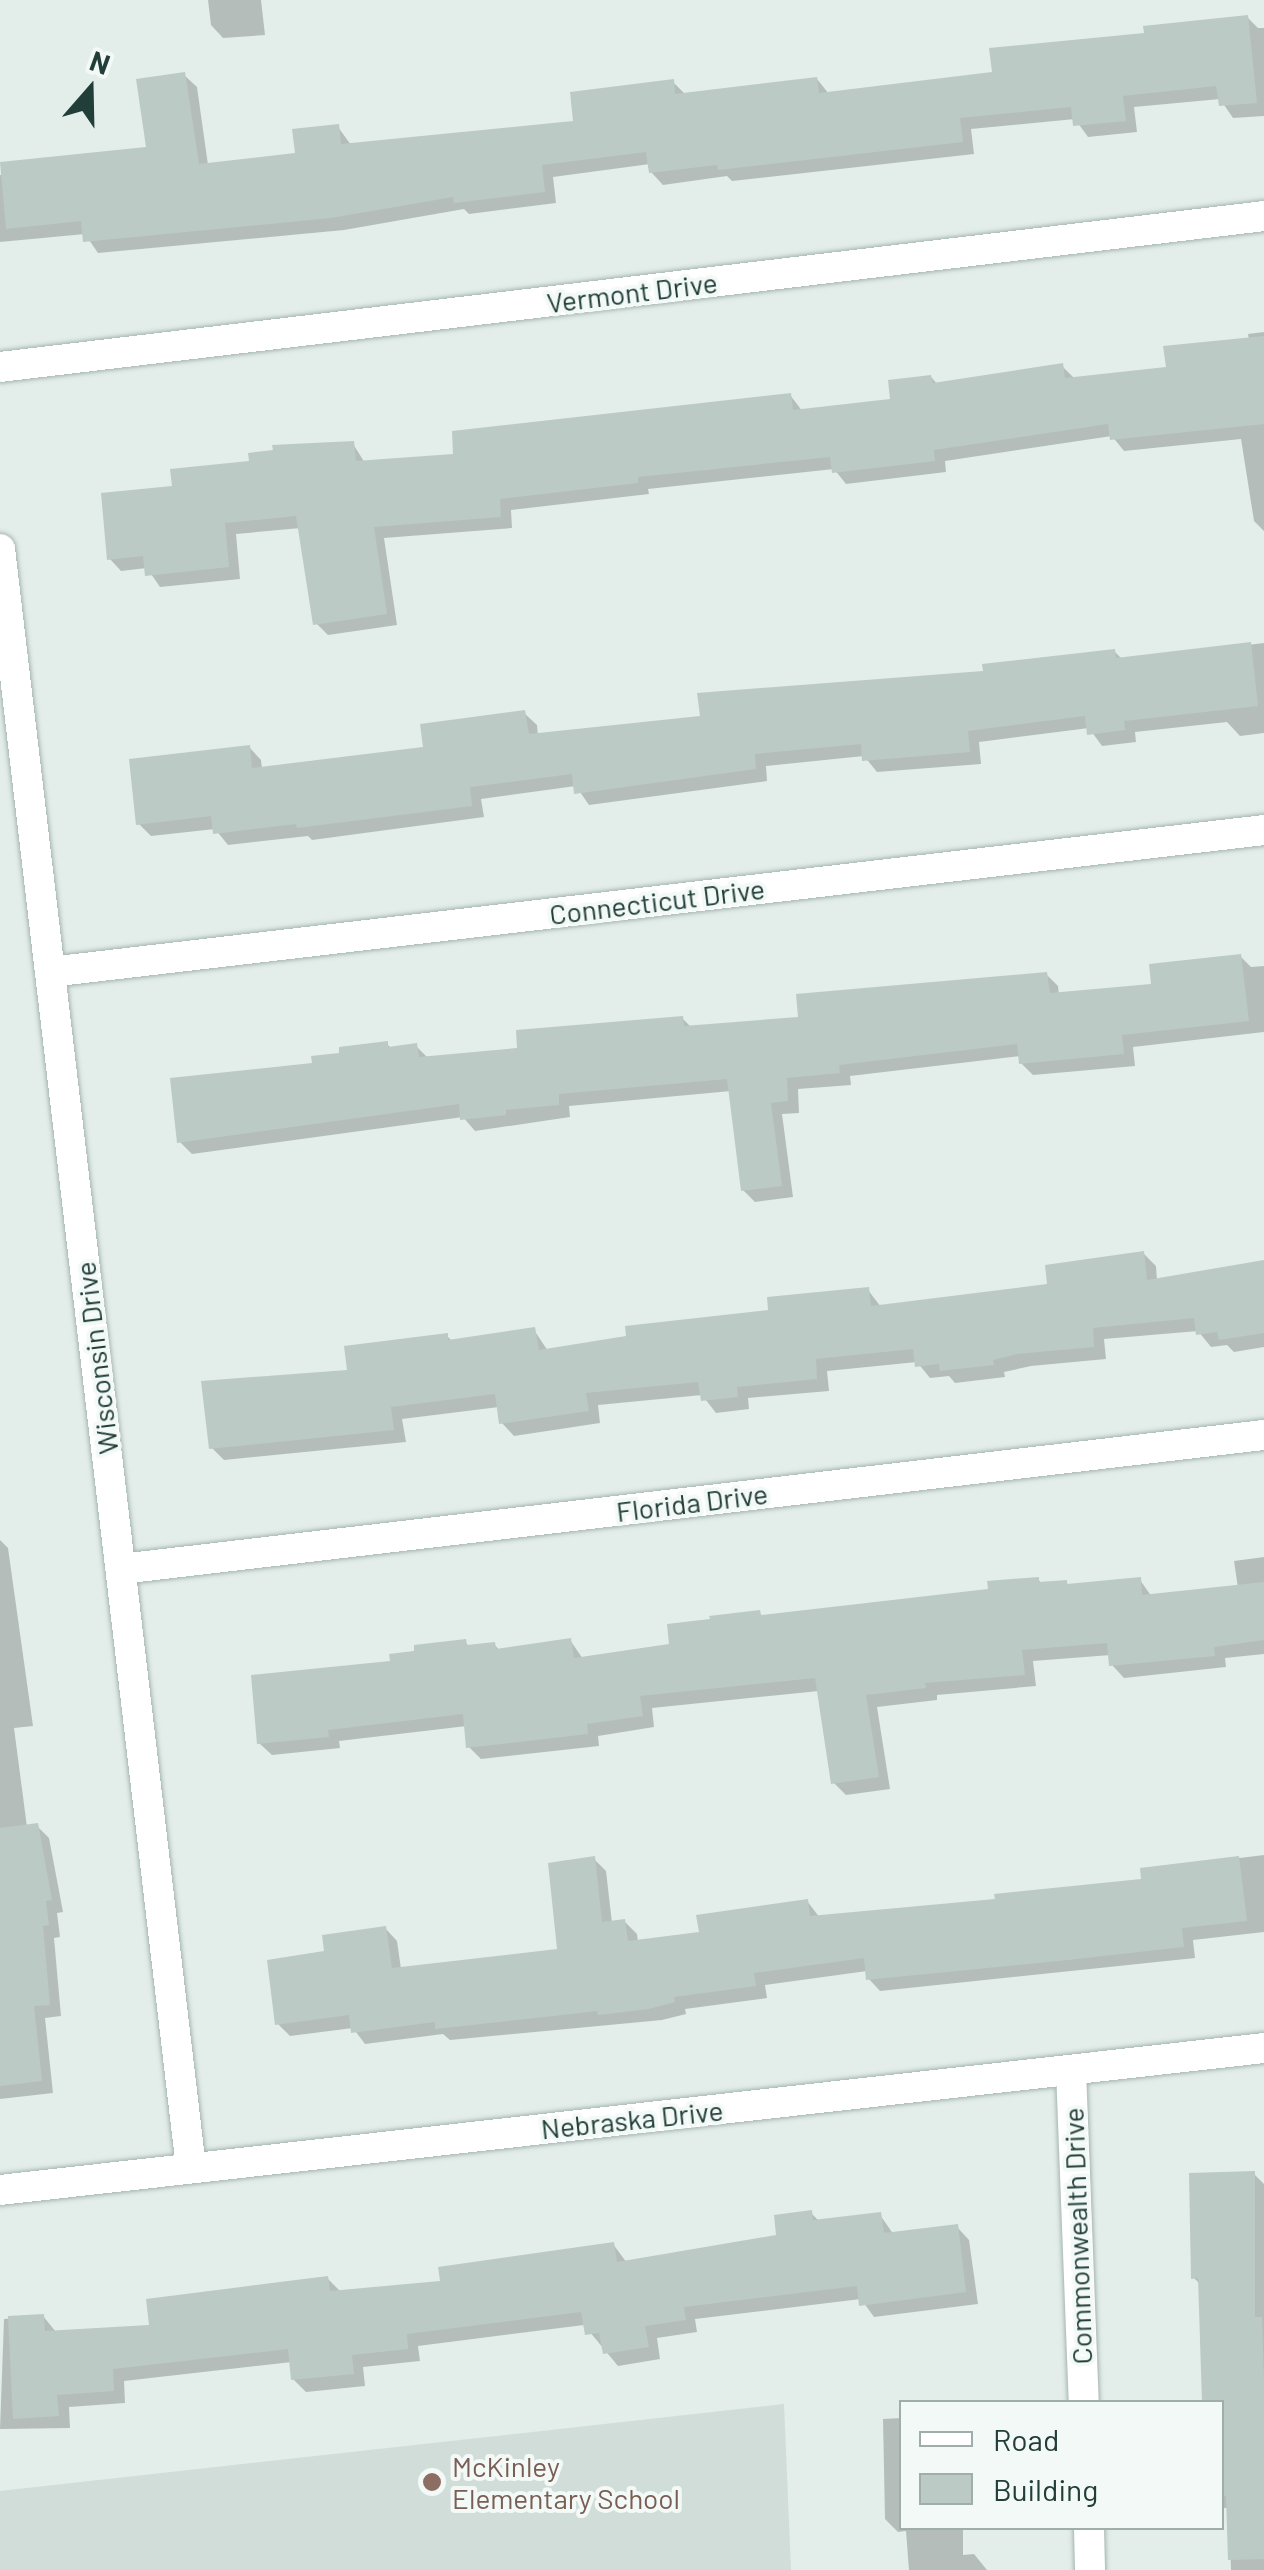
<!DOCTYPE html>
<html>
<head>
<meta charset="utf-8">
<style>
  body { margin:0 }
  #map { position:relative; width:1264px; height:2570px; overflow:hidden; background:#e3ede9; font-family:Barlow,sans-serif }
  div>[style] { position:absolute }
  .built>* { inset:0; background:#d1ddd8 }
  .shadow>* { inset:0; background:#0003 }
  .building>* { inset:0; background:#bbcac5 }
  .roads { filter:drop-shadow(0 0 2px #a5b5b0) drop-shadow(0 0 2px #a5b5b0) }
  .minor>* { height:30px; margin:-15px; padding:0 15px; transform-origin:15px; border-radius:15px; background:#fff }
  .dots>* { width:28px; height:28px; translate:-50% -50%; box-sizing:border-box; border:5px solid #f3f9f6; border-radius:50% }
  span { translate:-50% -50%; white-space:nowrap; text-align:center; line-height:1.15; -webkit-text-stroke:8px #f3f9f6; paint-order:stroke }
  .street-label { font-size:28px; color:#223e38 }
  .education-label { font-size:28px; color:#785e54 }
  .left { translate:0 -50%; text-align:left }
  .legend { position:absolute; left:899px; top:2400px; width:325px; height:130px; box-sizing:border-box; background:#f3f9f6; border:2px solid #9faeaa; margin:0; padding:12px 18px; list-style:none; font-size:30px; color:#223e38 }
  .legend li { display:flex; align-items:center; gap:20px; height:50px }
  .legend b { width:50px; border:2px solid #9faeaa }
  .north { position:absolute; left:40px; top:40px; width:100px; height:100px; -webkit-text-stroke:8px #f3f9f6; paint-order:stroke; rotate:20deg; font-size:28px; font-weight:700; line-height:40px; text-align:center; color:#223e38 }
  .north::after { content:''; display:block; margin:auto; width:35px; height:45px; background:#223e38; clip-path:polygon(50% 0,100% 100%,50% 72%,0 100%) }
</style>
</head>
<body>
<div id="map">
  <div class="built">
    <i style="clip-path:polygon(784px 2404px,791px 2570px,0 2570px,0 2491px)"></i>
  </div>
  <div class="shadow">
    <i style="clip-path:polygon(208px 0,261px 0,265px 35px,223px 38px,211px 25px)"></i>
    <i style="clip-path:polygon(1247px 17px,1258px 28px,1264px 28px,1264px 116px,1233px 118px,1220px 99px,1134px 107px,1137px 132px,1088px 137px,1075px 119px,971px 129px,974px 154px,732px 181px,727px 176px,663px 185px,651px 172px,650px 164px,553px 177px,556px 203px,469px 214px,464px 209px,344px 230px,98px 253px,85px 234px,0 242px,0 175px,149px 149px,184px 75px,197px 87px,208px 165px,298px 155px,338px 127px,351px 145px,576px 123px,673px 82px,686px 95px,817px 79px,829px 94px,994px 74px,1147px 36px)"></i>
    <i style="clip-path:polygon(1264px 332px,1264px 531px,1254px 521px,1241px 439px,1124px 451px,1112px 436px,945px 461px,946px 472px,846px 484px,834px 469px,648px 489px,649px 494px,511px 510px,512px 528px,384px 538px,397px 625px,328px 635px,316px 623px,301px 528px,236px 534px,240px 579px,160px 587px,147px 568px,121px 571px,110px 559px,175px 488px,252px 463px,353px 444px,365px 463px,456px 456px,790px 395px,803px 412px,893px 401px,931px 377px,938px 385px,1062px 366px,1075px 379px,1168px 370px,1249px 340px,1248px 334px)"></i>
    <i style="clip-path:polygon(1264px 643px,1264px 733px,1240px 736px,1227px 722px,1135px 732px,1136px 742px,1102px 746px,1089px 728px,979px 742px,981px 764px,877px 772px,864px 756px,766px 766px,767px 781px,589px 805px,576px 786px,481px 799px,484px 817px,312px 840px,308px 836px,228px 845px,215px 829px,151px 836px,139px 824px,249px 747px,261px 760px,262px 769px,426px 749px,524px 713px,537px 725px,538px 736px,703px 719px,1114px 651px,1123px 660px)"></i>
    <i style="clip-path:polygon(1240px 956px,1251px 967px,1264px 966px,1264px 1032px,1133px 1047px,1135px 1066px,1033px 1075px,1021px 1063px,1020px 1056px,850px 1076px,851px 1085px,798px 1089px,799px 1113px,782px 1114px,793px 1197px,755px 1202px,743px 1190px,731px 1091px,569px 1106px,570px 1117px,475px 1131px,463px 1117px,192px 1154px,180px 1142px,315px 1065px,387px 1044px,392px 1049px,416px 1046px,429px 1059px,520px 1050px,682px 1018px,692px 1028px,801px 1019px,1046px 974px,1058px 986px,1059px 995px,1154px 986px)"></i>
    <i style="clip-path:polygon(1143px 1253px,1156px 1266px,1157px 1281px,1264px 1266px,1264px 1347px,1234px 1352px,1227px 1345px,1211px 1347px,1198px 1331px,1104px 1339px,1106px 1359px,1031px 1366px,1004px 1372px,1005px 1377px,955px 1383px,949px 1376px,930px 1378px,917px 1362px,827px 1371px,829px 1391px,748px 1398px,749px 1409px,716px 1413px,702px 1395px,598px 1405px,600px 1423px,514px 1436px,502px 1423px,499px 1407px,402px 1419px,406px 1442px,224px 1460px,211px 1447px,350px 1372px,447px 1336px,453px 1342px,534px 1330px,548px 1351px,771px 1313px,868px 1290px,881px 1307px,1050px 1287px)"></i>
    <i style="clip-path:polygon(0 1540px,8px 1548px,33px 1726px,14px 1728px,27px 1827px,37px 1826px,49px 1838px,63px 1912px,57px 1913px,60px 1937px,54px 1938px,61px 2016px,45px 2018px,53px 2093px,0 2099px)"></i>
    <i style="clip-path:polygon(1264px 1557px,1264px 1654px,1225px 1658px,1226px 1667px,1124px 1678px,1112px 1665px,1111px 1655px,1033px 1661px,1036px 1686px,937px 1695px,937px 1700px,877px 1707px,890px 1789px,846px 1795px,834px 1783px,819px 1691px,652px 1708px,654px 1727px,598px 1736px,599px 1746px,481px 1759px,469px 1747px,467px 1726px,339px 1741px,340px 1748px,272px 1755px,259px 1743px,393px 1663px,465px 1642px,470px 1647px,494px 1644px,500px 1651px,570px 1640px,583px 1659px,672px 1646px,759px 1613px,764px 1617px,990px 1591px,1038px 1579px,1042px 1584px,1066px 1582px,1070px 1586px,1140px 1580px,1152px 1597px,1238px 1588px,1234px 1561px)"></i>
    <i style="clip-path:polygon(1264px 1855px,1264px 1932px,1193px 1940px,1195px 1958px,880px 1991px,868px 1978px,867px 1971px,765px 1985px,767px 1998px,685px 2009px,686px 2014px,662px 2020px,450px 2040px,443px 2034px,365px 2044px,353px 2028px,290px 2036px,278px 2024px,327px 1954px,385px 1928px,397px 1941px,401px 1969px,560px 1951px,560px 1861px,594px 1859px,606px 1871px,612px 1923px,624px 1921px,637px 1934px,638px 1942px,701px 1934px,807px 1901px,820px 1918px,998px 1901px,1144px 1881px,1142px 1870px)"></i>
    <i style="clip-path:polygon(1254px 2174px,1264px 2184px,1264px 2570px,1231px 2570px,1229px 2508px,1222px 2508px,1222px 2402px,1204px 2402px,1200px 2284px,1194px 2278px)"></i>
    <i style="clip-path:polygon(811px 2213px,820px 2222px,880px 2215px,894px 2235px,957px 2227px,969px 2240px,978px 2304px,874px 2317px,861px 2299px,695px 2319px,697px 2332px,657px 2338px,660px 2359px,618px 2366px,584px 2325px,418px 2346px,420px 2361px,363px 2367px,365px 2386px,306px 2392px,293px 2379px,292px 2362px,124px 2381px,125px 2403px,69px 2407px,70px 2428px,0 2429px,4px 2319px,43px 2316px,56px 2332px,151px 2327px,327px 2278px,340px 2291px,443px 2283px,613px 2244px,627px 2263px,779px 2237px)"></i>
    <i style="clip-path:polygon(902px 2418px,902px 2528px,963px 2528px,963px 2555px,974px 2554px,987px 2570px,909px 2570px,906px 2531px,898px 2532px,885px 2519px,883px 2419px)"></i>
  </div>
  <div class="building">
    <i style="clip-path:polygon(1248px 15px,1257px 103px,1219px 106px,1216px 86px,1123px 96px,1126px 121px,1073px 126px,1071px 107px,960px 118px,963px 142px,718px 170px,717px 165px,649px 173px,646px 152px,542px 165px,545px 192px,454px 203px,453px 197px,331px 218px,83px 242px,81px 221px,6px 229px,0 162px,146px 147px,136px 79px,185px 72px,199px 164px,295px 153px,292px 129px,339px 124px,341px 144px,573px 121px,570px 92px,674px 79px,675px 94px,817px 77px,819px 93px,992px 72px,989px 48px,1144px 33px,1143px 26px)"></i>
    <i style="clip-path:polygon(1264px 336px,1264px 424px,1110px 440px,1108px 424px,934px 450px,935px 461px,832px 473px,830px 457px,638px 477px,638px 483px,500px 499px,501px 517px,374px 527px,387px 614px,313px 625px,296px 516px,225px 523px,229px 567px,145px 576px,143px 556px,107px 560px,101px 493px,172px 486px,170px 469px,249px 461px,248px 453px,273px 450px,272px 445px,354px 441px,356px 461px,453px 454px,452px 431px,791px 393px,793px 410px,890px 399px,888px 380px,931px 375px,933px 383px,1063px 363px,1065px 378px,1166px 367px,1163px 346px)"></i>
    <i style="clip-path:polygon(1251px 642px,1258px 706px,1124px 721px,1125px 730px,1087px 735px,1085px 716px,968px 731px,970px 752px,862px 761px,861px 744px,755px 754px,756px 769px,574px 794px,572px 774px,470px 787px,472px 806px,297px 828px,296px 824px,213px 834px,211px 816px,136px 825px,129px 759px,250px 745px,252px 768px,423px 747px,420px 724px,525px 710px,529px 734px,700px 716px,697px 693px,983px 671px,982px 664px,1115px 649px,1116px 658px)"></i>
    <i style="clip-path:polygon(1241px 954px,1249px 1021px,1122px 1035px,1124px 1054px,1019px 1064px,1017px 1044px,839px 1065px,840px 1073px,787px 1078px,788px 1101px,771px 1103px,782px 1186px,741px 1191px,727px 1079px,559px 1094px,559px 1105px,506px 1110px,506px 1115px,460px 1120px,459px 1104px,177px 1143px,170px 1078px,312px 1063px,311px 1056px,339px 1053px,339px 1047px,388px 1041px,388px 1047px,417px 1043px,419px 1057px,517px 1048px,516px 1030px,683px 1016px,684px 1026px,798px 1017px,796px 994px,1047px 972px,1050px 993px,1151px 984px,1149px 964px)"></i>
    <i style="clip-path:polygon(1144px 1251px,1147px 1280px,1264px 1260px,1264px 1333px,1219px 1340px,1217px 1332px,1196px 1335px,1194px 1318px,1093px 1328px,1094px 1347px,1017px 1354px,993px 1360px,994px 1365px,940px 1371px,939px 1364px,915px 1367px,913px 1349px,816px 1359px,817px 1379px,737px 1387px,738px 1397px,701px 1401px,698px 1382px,586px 1393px,589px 1411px,499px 1424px,495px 1394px,391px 1407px,394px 1430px,209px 1449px,201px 1381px,347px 1370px,344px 1346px,448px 1333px,448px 1340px,535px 1327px,539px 1350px,626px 1336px,625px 1326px,768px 1310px,767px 1297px,869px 1287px,871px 1306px,1047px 1284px,1045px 1265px)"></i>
    <i style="clip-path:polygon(1039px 1577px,1039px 1582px,1067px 1580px,1067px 1584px,1141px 1577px,1142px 1595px,1264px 1582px,1264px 1640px,1214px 1647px,1215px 1656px,1109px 1666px,1107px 1643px,1022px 1650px,1025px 1675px,925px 1683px,926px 1688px,866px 1695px,879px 1777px,831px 1784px,815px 1678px,640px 1696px,643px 1716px,587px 1724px,588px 1734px,466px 1748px,463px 1714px,328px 1730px,329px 1737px,257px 1744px,251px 1675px,390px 1661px,389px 1654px,414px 1651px,414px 1645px,466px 1639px,467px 1645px,495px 1642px,496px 1649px,571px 1638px,574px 1658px,669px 1644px,667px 1624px,710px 1619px,709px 1616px,760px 1610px,761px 1615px,988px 1589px,987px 1581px)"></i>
    <i style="clip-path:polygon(38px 1823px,52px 1900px,46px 1901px,49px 1925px,43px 1926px,50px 2005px,34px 2006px,42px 2081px,0 2086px,0 1828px)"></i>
    <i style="clip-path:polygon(595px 1856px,602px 1922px,625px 1919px,628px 1941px,699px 1932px,696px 1915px,808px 1899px,810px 1916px,995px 1899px,994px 1894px,1141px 1879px,1140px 1868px,1239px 1856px,1247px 1921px,1182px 1928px,1184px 1947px,1068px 1960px,866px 1980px,864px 1958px,754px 1973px,756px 1986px,674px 1997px,675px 2002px,649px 2009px,598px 2015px,597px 2011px,435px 2029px,435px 2022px,351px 2033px,349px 2015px,275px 2025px,267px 1960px,324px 1951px,322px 1935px,386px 1926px,392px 1968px,557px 1949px,548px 1863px)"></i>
    <i style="clip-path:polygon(1255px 2171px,1255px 2317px,1262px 2317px,1264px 2381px,1264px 2559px,1228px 2560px,1226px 2496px,1222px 2496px,1222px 2402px,1202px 2402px,1198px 2278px,1191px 2279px,1189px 2173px)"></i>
    <i style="clip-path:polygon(812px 2210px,813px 2220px,881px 2212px,884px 2233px,958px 2224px,966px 2292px,859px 2306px,857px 2286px,684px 2307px,686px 2320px,645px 2326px,649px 2347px,603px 2354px,599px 2333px,585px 2335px,581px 2312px,407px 2334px,408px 2349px,352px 2355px,354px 2374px,291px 2380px,288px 2349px,113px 2369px,114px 2391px,57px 2395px,59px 2416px,13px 2419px,8px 2316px,44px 2314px,45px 2331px,149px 2325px,146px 2299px,328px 2276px,330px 2291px,440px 2281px,438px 2267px,614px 2242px,617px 2262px,776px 2235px,774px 2215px)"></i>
  </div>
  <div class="roads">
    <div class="minor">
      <i style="left:0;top:367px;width:1273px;rotate:-6.81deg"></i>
      <i style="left:0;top:549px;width:1629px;rotate:83.27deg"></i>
      <i style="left:50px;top:972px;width:1222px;rotate:-6.67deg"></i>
      <i style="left:121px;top:1569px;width:1151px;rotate:-6.69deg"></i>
      <i style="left:1071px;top:2070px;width:332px;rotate:87.8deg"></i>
      <i style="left:0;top:2190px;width:1272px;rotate:-6.41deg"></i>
      <i style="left:1089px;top:2528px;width:42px;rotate:88.6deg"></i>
    </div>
  </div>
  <div class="dots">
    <i style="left:432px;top:2482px;background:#8d6e63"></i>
  </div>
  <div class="street-label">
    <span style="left:632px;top:292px;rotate:-7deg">Vermont Drive</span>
    <span style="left:657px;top:901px;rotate:-7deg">Connecticut Drive</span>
    <span style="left:96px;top:1358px;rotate:-97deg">Wisconsin Drive</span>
    <span style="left:692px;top:1502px;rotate:-7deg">Florida Drive</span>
    <span style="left:632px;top:2119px;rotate:-6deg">Nebraska Drive</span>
    <span style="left:1077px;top:2236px;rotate:-92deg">Commonwealth Drive</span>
  </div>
  <div class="education-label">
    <span class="left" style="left:452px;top:2482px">McKinley<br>Elementary School</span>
  </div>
  <ul class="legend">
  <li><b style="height:12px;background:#fff"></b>Road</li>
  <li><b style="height:28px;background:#bbcac5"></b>Building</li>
  </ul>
  <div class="north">N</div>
</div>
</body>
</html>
